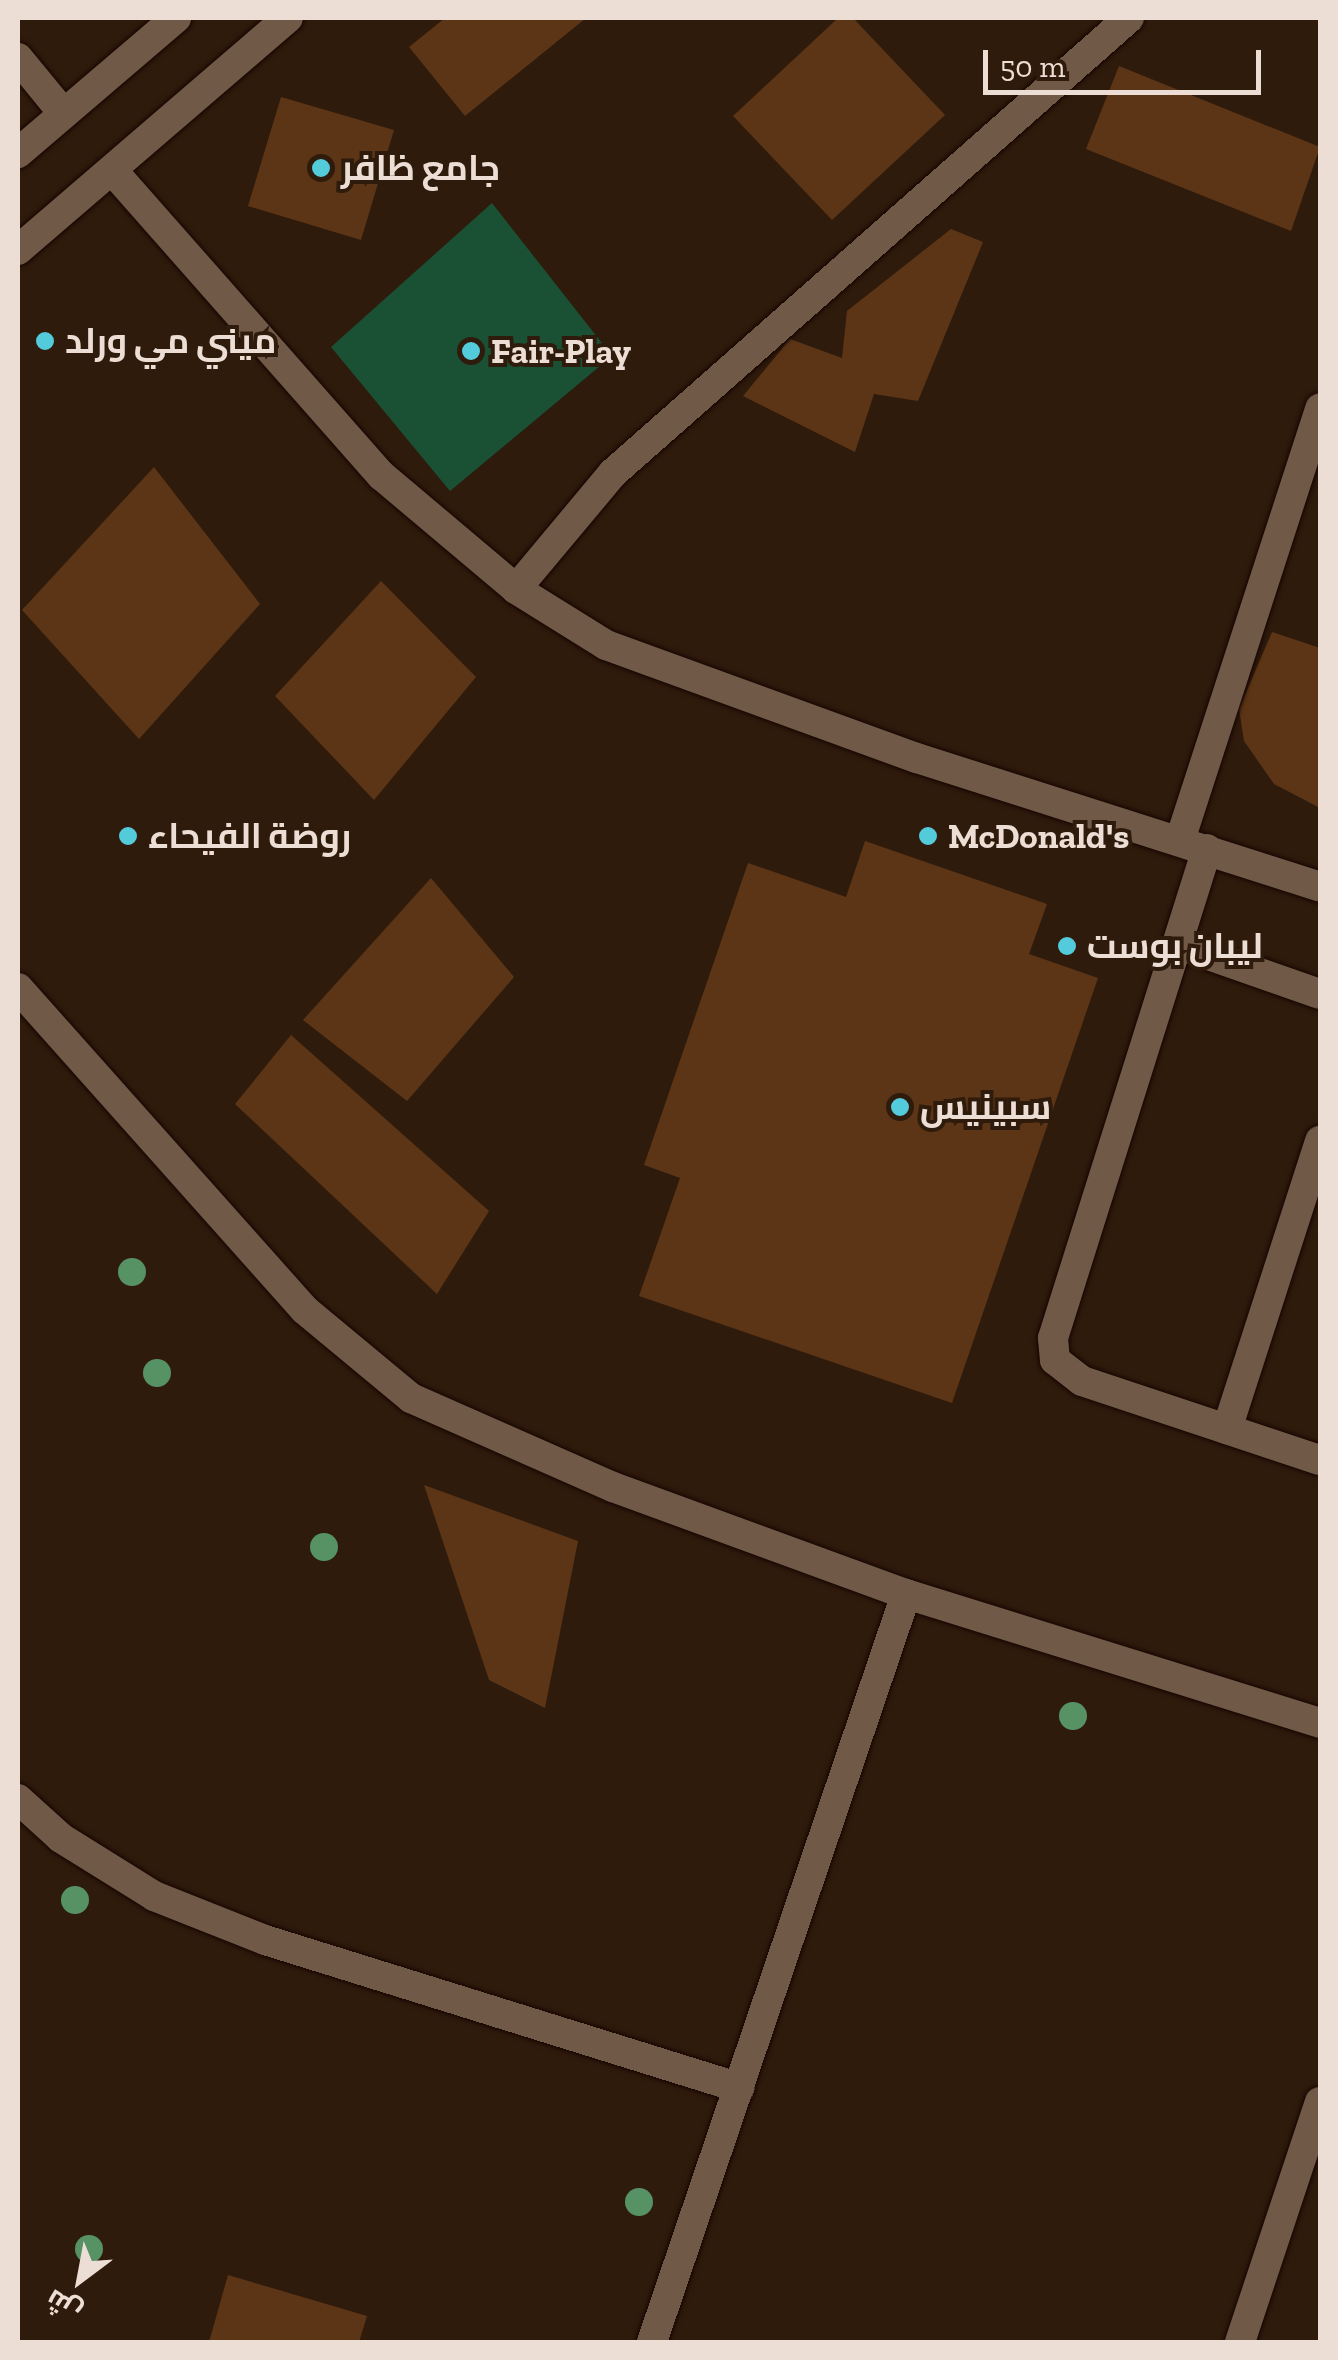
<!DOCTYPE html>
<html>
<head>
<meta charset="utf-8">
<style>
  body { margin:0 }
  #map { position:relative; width:1338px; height:2360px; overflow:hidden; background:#2f1b0c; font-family:"Zilla Slab",Cairo,serif }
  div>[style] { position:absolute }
  .green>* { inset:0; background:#1a5134 }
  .building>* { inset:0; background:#5c3516 }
  .roads { filter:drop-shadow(0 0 2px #160500) drop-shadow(0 0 2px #160500) }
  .minor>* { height:30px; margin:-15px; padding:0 15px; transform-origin:15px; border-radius:15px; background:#715948 }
  .trees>* { width:28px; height:28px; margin:-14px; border-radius:50%; background:#579265 }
  .dots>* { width:28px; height:28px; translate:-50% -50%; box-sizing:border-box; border:5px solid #2f1b0c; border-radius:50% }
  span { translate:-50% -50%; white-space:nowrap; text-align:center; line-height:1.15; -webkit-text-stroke:8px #2f1b0c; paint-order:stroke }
  .poi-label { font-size:35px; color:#ecded4; font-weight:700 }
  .left { translate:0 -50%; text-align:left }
  .frame { position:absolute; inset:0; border:20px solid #ecded4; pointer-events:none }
  .north { position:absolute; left:30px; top:2230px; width:100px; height:100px; -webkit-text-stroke:8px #2f1b0c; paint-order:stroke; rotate:212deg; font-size:28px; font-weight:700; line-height:40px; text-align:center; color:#ecded4 }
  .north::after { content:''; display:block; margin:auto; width:35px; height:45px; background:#ecded4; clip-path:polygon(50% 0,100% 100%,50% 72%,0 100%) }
  .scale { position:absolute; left:983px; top:50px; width:278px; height:45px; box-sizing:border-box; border:5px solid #ecded4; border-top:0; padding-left:12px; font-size:30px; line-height:35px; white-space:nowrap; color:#ecded4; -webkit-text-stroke:8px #2f1b0c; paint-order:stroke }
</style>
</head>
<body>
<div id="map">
  <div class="green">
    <i style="clip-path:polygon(492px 203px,612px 356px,450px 491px,331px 347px)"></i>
  </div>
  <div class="building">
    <i style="clip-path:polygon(445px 18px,586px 18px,465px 116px,409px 47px)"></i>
    <i style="clip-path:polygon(838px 18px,853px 18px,945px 115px,832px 220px,733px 116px)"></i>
    <i style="clip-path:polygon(1119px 66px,1320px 147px,1291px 231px,1086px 149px)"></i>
    <i style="clip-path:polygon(281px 97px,394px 130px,361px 240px,248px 206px)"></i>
    <i style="clip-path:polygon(951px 229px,983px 242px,918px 401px,874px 394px,855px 452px,743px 396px,790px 339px,842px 358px,847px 311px)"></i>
    <i style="clip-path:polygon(154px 467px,260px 604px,139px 739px,22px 610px)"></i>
    <i style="clip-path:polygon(381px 581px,476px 677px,374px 800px,275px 696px)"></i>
    <i style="clip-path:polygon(1272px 632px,1320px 648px,1320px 808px,1274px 784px,1244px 741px,1239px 709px)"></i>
    <i style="clip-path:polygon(865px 841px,1047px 904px,1029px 954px,1098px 978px,952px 1403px,639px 1296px,680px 1178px,644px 1165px,748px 863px,846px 897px)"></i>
    <i style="clip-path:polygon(431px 878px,514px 977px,407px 1101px,303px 1020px)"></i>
    <i style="clip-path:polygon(291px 1035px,489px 1211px,437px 1294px,235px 1104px)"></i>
    <i style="clip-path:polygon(424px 1485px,578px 1541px,545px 1708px,489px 1680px)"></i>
    <i style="clip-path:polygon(228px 2275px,367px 2316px,359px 2342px,209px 2342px)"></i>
  </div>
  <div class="roads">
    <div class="minor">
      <i style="left:18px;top:58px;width:72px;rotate:50.6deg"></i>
      <i style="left:18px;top:153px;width:208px;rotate:-40.5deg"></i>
      <i style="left:112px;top:170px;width:408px;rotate:48.6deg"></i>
      <i style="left:382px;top:476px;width:175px;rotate:40.1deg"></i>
      <i style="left:516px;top:589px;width:106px;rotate:31.9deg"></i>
      <i style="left:606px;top:645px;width:331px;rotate:20deg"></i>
      <i style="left:917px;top:758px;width:423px;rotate:17.7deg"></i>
      <i style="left:18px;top:250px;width:356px;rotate:-40.7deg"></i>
      <i style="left:516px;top:589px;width:151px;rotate:-50.1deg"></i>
      <i style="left:613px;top:473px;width:688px;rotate:-41.41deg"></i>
      <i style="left:1180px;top:840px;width:454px;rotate:-72deg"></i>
      <i style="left:1207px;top:849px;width:513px;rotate:107.48deg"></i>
      <i style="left:1053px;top:1338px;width:22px;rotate:85deg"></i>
      <i style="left:1055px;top:1360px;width:34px;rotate:38deg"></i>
      <i style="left:1082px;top:1381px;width:251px;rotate:18.4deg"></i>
      <i style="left:1177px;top:944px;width:151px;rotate:19.3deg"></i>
      <i style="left:18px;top:988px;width:431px;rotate:48.3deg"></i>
      <i style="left:305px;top:1310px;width:138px;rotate:39.7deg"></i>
      <i style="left:411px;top:1398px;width:221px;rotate:23.8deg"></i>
      <i style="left:613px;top:1487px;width:312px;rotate:20.1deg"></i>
      <i style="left:906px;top:1594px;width:434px;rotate:17.3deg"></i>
      <i style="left:1227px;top:1429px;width:303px;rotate:-72.1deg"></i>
      <i style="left:18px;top:1799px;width:58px;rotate:42.2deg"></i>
      <i style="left:61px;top:1838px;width:110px;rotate:31.9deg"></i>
      <i style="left:154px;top:1896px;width:119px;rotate:21.6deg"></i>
      <i style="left:265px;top:1940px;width:497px;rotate:17.3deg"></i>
      <i style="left:652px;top:2342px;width:790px;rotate:-71.24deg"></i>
      <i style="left:1240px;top:2342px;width:253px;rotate:-71.6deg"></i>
    </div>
  </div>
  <div class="trees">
    <i style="left:132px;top:1272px"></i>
    <i style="left:157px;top:1373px"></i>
    <i style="left:324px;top:1547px"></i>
    <i style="left:1073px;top:1716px"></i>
    <i style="left:75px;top:1900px"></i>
    <i style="left:639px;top:2202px"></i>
    <i style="left:89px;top:2249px"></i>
  </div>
  <div class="dots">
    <i style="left:321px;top:168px;background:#53cbdb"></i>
    <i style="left:45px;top:341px;background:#53cbdb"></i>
    <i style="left:471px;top:351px;background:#53cbdb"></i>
    <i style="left:128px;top:836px;background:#53cbdb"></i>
    <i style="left:928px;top:836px;background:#53cbdb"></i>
    <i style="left:1067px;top:946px;background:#53cbdb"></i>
    <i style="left:900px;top:1107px;background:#53cbdb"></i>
  </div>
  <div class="poi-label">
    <span class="left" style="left:341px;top:168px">جامع ظافر</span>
    <span class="left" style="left:65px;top:341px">ميني مي ورلد</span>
    <span class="left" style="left:491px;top:351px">Fair-Play</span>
    <span class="left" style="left:148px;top:836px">روضة الفيحاء</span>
    <span class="left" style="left:948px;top:836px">McDonald's</span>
    <span class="left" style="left:1087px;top:946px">ليبان بوست</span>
    <span class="left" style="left:920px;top:1107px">سبينيس</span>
  </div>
  <div class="frame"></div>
  <div class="north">ش</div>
  <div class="scale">50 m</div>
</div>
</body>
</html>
